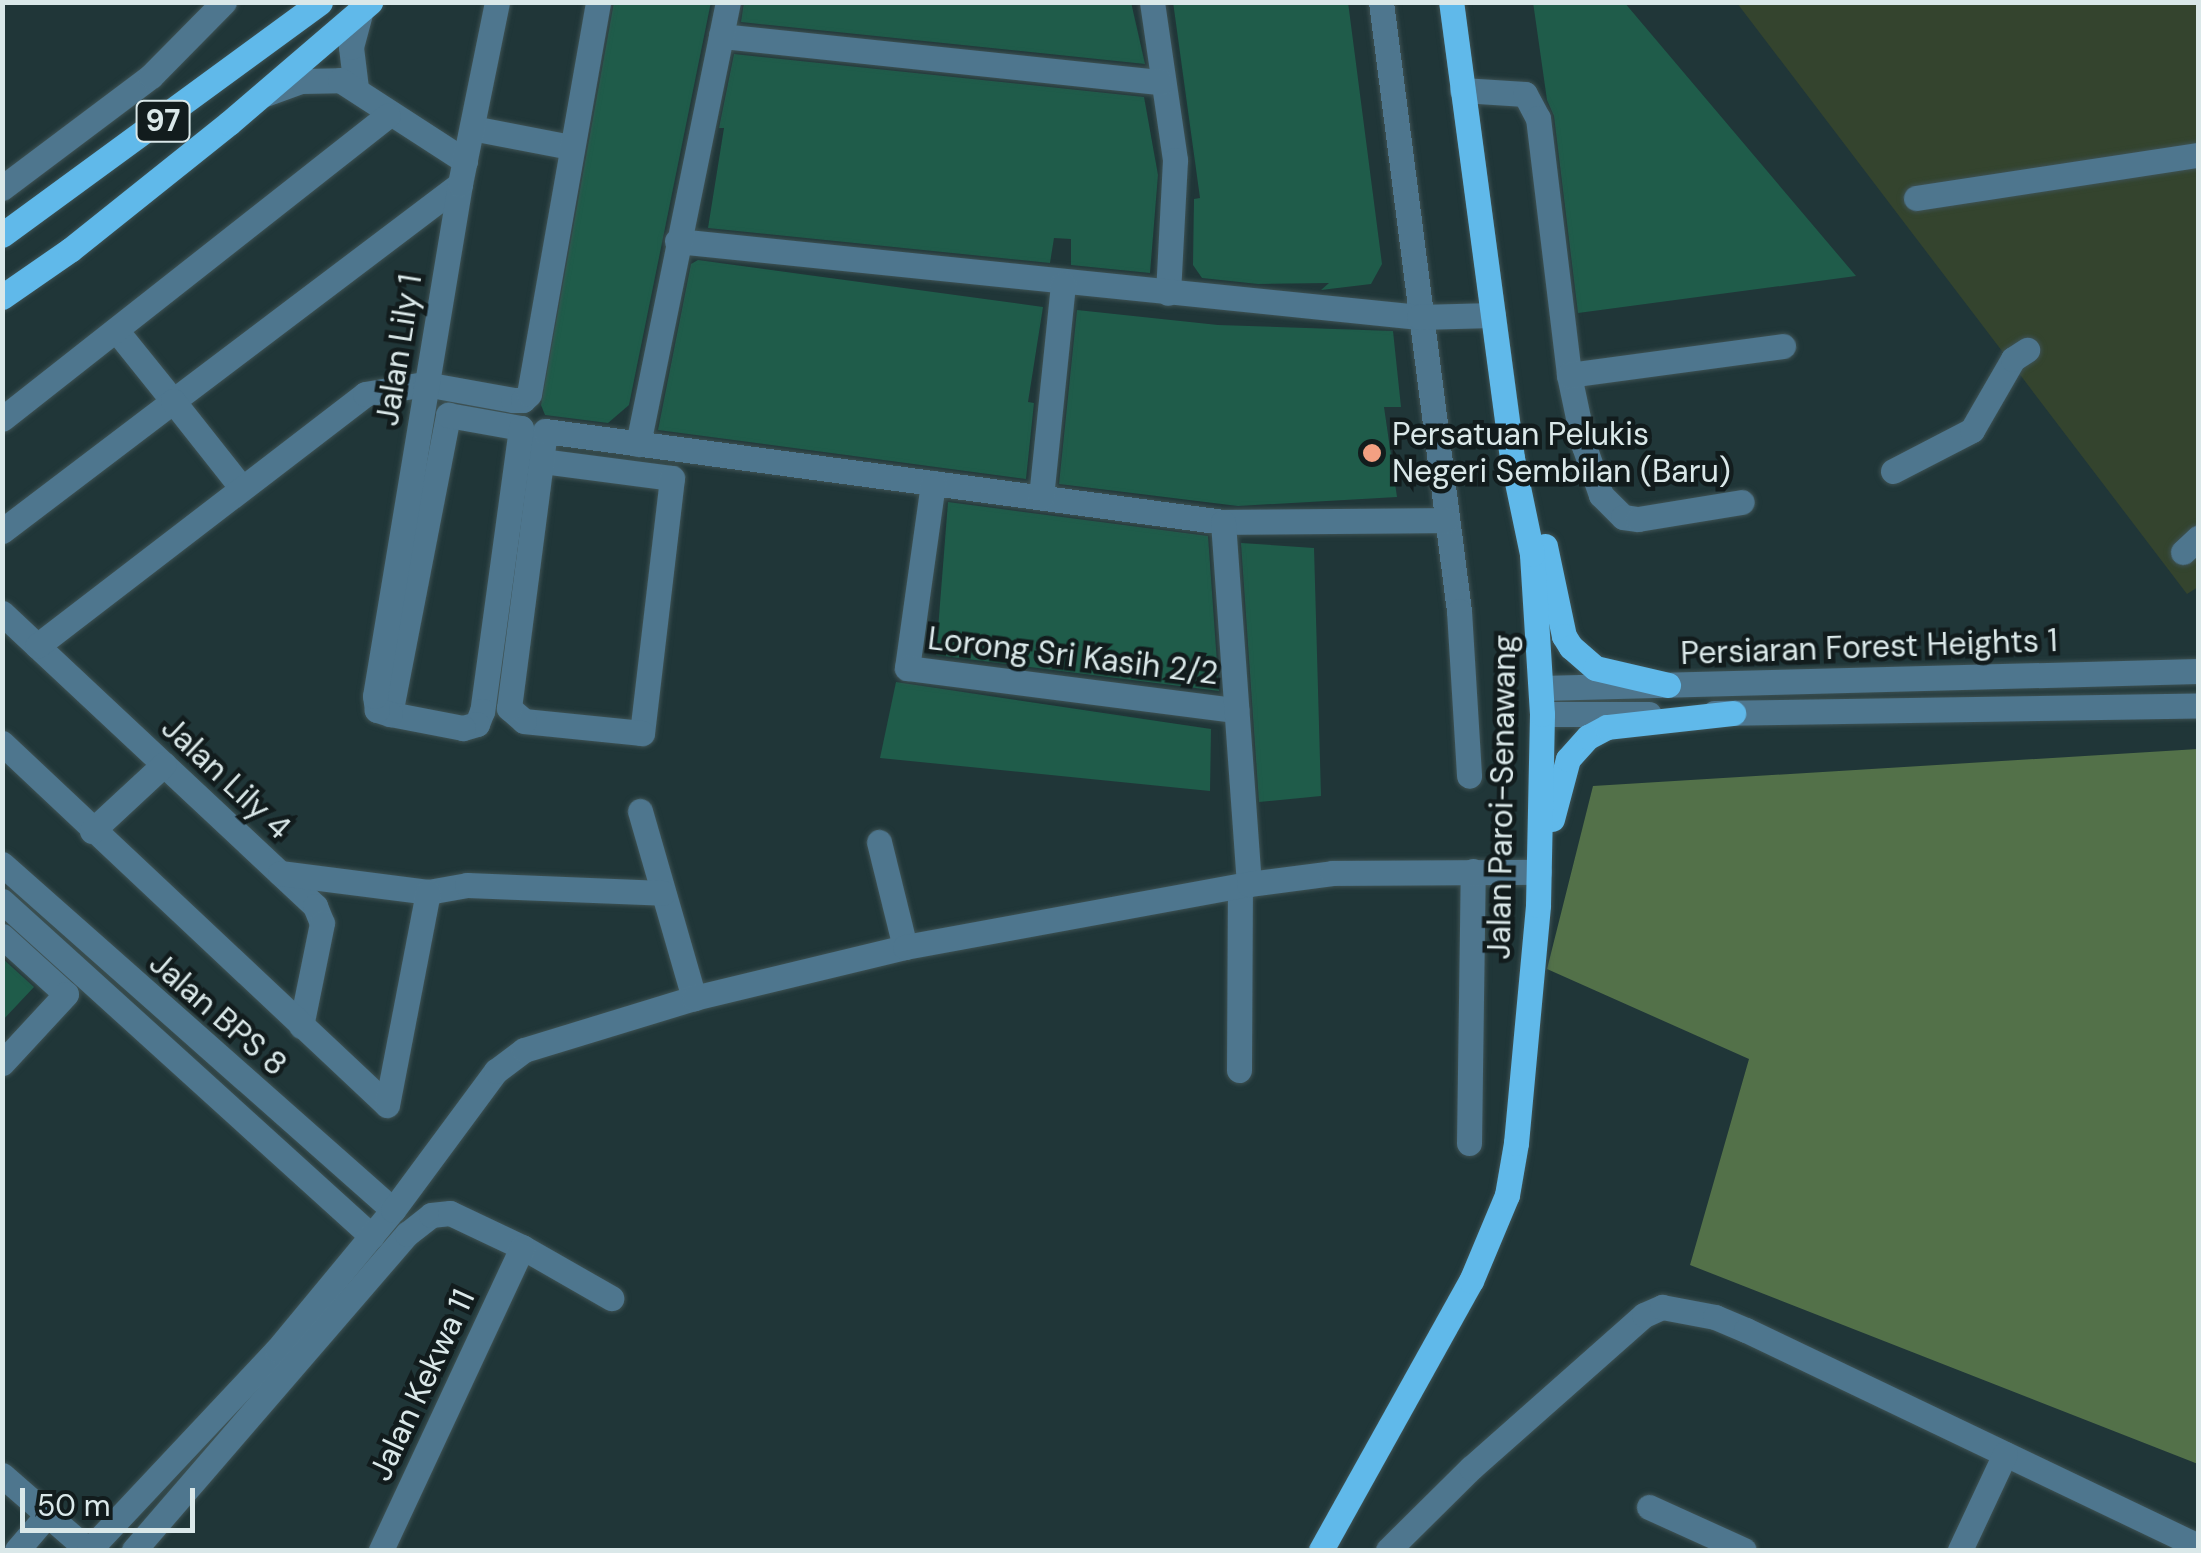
<!DOCTYPE html>
<html>
<head>
<meta charset="utf-8">
<style>
  body { margin:0 }
  #map { position:relative; width:2201px; height:1553px; overflow:hidden; background:#203638; font-family:"DM Sans",sans-serif }
  div>[style] { position:absolute }
  .green>* { inset:0; background:#34442e }
  .forest>* { inset:0; background:#537149 }
  .building>* { inset:0; background:#1f5c4a }
  .roads { filter:drop-shadow(0 0 2px #3e5254) drop-shadow(0 0 2px #3e5254) }
  .minor>* { height:25px; margin:-12.5px; padding:0 12.5px; transform-origin:12.5px; border-radius:12.5px; background:#4e768e }
  .major>* { height:25px; margin:-12.5px; padding:0 12.5px; transform-origin:12.5px; border-radius:12.5px; background:#60b9ea }
  .dots>* { width:28px; height:28px; translate:-50% -50%; box-sizing:border-box; border:5px solid #121c1d; border-radius:50% }
  span { translate:-50% -50%; white-space:nowrap; text-align:center; line-height:1.15; -webkit-text-stroke:9px #121c1d; paint-order:stroke }
  .shield-label span { padding:2px 8px; background:#121c1d; border:2px solid; border-radius:8px; -webkit-text-stroke-width:0 }
  .shield-label { font-size:30px; color:#dae8e9; font-weight:700 }
  .street-label { font-size:32px; color:#dae8e9 }
  .poi-label { font-size:32px; color:#dae8e9 }
  .left { translate:0 -50%; text-align:left }
  .frame { position:absolute; inset:0; border:5px solid #dae8e9; pointer-events:none }
  .scale { position:absolute; left:20px; top:1488px; width:175px; height:45px; box-sizing:border-box; border:5px solid #dae8e9; border-top:0; padding-left:12px; font-size:30px; line-height:35px; white-space:nowrap; color:#dae8e9; -webkit-text-stroke:8px #121c1d; paint-order:stroke }
</style>
</head>
<body>
<div id="map">
  <div class="green">
    <i style="clip-path:polygon(1737px 3px,2198px 3px,2198px 587px,2187px 594px)"></i>
  </div>
  <div class="forest">
    <i style="clip-path:polygon(2198px 749px,2198px 1464px,1690px 1265px,1749px 1059px,1547px 969px,1593px 786px)"></i>
  </div>
  <div class="building">
    <i style="clip-path:polygon(614px 2px,711px 2px,629px 405px,608px 423px,545px 415px,541px 405px)"></i>
    <i style="clip-path:polygon(744px 2px,1131px 2px,1145px 64px,741px 22px)"></i>
    <i style="clip-path:polygon(1173px 2px,1348px 2px,1382px 264px,1371px 284px,1321px 290px,1329px 283px,1258px 284px,1202px 278px,1193px 265px,1194px 199px,1200px 198px)"></i>
    <i style="clip-path:polygon(1533px 2px,1624px 2px,1856px 276px,1578px 313px,1554px 116px,1547px 100px)"></i>
    <i style="clip-path:polygon(734px 54px,1144px 97px,1158px 175px,1150px 273px,1071px 265px,1071px 239px,1054px 238px,1050px 263px,708px 228px,724px 128px,719px 128px)"></i>
    <i style="clip-path:polygon(698px 260px,1043px 307px,1028px 402px,1034px 403px,1026px 479px,658px 430px,691px 264px)"></i>
    <i style="clip-path:polygon(1077px 310px,1218px 325px,1393px 331px,1401px 407px,1384px 407px,1397px 497px,1238px 506px,1059px 484px)"></i>
    <i style="clip-path:polygon(948px 502px,1208px 536px,1219px 691px,936px 655px)"></i>
    <i style="clip-path:polygon(1241px 543px,1314px 548px,1321px 796px,1259px 802px)"></i>
    <i style="clip-path:polygon(896px 682px,1211px 729px,1210px 791px,880px 758px)"></i>
    <i style="clip-path:polygon(2px 958px,34px 987px,2px 1021px)"></i>
  </div>
  <div class="roads">
    <div class="minor">
      <i style="left:1152px;top:2px;width:160px;rotate:81.7deg"></i>
      <i style="left:1175px;top:160px;width:133px;rotate:93deg"></i>
      <i style="left:1381px;top:2px;width:614px;rotate:82.7deg"></i>
      <i style="left:1459px;top:611px;width:165px;rotate:86.5deg"></i>
      <i style="left:721px;top:36px;width:442px;rotate:6deg"></i>
      <i style="left:356px;top:88px;width:41px;rotate:-97deg"></i>
      <i style="left:351px;top:47px;width:35px;rotate:-75deg"></i>
      <i style="left:1462px;top:90px;width:63px;rotate:3.6deg"></i>
      <i style="left:1525px;top:94px;width:27px;rotate:62deg"></i>
      <i style="left:1538px;top:118px;width:259px;rotate:83.1deg"></i>
      <i style="left:1569px;top:375px;width:73px;rotate:78.1deg"></i>
      <i style="left:1584px;top:446px;width:52px;rotate:70.9deg"></i>
      <i style="left:1601px;top:495px;width:31px;rotate:45deg"></i>
      <i style="left:1623px;top:517px;width:15px;rotate:8deg"></i>
      <i style="left:1638px;top:519px;width:105px;rotate:-9.3deg"></i>
      <i style="left:265px;top:94px;width:38px;rotate:-20deg"></i>
      <i style="left:301px;top:81px;width:39px;rotate:-1deg"></i>
      <i style="left:340px;top:80px;width:149px;rotate:32.9deg"></i>
      <i style="left:472px;top:128px;width:101px;rotate:10.9deg"></i>
      <i style="left:2px;top:188px;width:186px;rotate:-36.9deg"></i>
      <i style="left:151px;top:76px;width:104px;rotate:-45.4deg"></i>
      <i style="left:1916px;top:198px;width:285px;rotate:-8.7deg"></i>
      <i style="left:677px;top:241px;width:746px;rotate:5.85deg"></i>
      <i style="left:1419px;top:317px;width:74px;rotate:-1.5deg"></i>
      <i style="left:116px;top:330px;width:91px;rotate:51.2deg"></i>
      <i style="left:173px;top:401px;width:360px;rotate:-37.1deg"></i>
      <i style="left:1569px;top:375px;width:216px;rotate:-7.7deg"></i>
      <i style="left:2px;top:419px;width:491px;rotate:-38.2deg"></i>
      <i style="left:638px;top:444px;width:451px;rotate:-78.5deg"></i>
      <i style="left:542px;top:461px;width:131px;rotate:7.5deg"></i>
      <i style="left:672px;top:478px;width:257px;rotate:96.7deg"></i>
      <i style="left:642px;top:733px;width:119px;rotate:-174.2deg"></i>
      <i style="left:524px;top:721px;width:20px;rotate:-139deg"></i>
      <i style="left:509px;top:708px;width:279px;rotate:-82.6deg"></i>
      <i style="left:545px;top:431px;width:684px;rotate:7.64deg"></i>
      <i style="left:1223px;top:522px;width:223px;rotate:-0.5deg"></i>
      <i style="left:1893px;top:471px;width:89px;rotate:-27.4deg"></i>
      <i style="left:1972px;top:430px;width:82px;rotate:-60deg"></i>
      <i style="left:2013px;top:359px;width:17px;rotate:-33deg"></i>
      <i style="left:933px;top:483px;width:187px;rotate:98deg"></i>
      <i style="left:907px;top:668px;width:332px;rotate:7.3deg"></i>
      <i style="left:1041px;top:497px;width:214px;rotate:-84.1deg"></i>
      <i style="left:1223px;top:522px;width:363px;rotate:85.9deg"></i>
      <i style="left:2px;top:531px;width:215px;rotate:-37.2deg"></i>
      <i style="left:173px;top:401px;width:110px;rotate:51.7deg"></i>
      <i style="left:2183px;top:552px;width:21px;rotate:-43deg"></i>
      <i style="left:2px;top:613px;width:429px;rotate:43.1deg"></i>
      <i style="left:315px;top:906px;width:18px;rotate:68deg"></i>
      <i style="left:322px;top:923px;width:105px;rotate:101.5deg"></i>
      <i style="left:37px;top:646px;width:414px;rotate:-37.5deg"></i>
      <i style="left:365px;top:394px;width:61px;rotate:-9.5deg"></i>
      <i style="left:425px;top:384px;width:89px;rotate:10.3deg"></i>
      <i style="left:513px;top:400px;width:10px"></i>
      <i style="left:523px;top:400px;width:8px;rotate:-45deg"></i>
      <i style="left:529px;top:394px;width:398px;rotate:-80deg"></i>
      <i style="left:1541px;top:688px;width:657px;rotate:-1.48deg"></i>
      <i style="left:1714px;top:713px;width:484px;rotate:-0.9deg"></i>
      <i style="left:390px;top:714px;width:305px;rotate:-79deg"></i>
      <i style="left:448px;top:415px;width:74px;rotate:10.1deg"></i>
      <i style="left:521px;top:428px;width:286px;rotate:97.8deg"></i>
      <i style="left:482px;top:711px;width:14px;rotate:111deg"></i>
      <i style="left:477px;top:724px;width:15px;rotate:164deg"></i>
      <i style="left:463px;top:728px;width:74px;rotate:-169.1deg"></i>
      <i style="left:390px;top:714px;width:14px;rotate:-163deg"></i>
      <i style="left:377px;top:710px;width:14px;rotate:-98deg"></i>
      <i style="left:375px;top:696px;width:519px;rotate:-80.57deg"></i>
      <i style="left:460px;top:184px;width:186px;rotate:-78.5deg"></i>
      <i style="left:1542px;top:714px;width:107px"></i>
      <i style="left:2px;top:743px;width:528px;rotate:43.24deg"></i>
      <i style="left:640px;top:811px;width:195px;rotate:73.9deg"></i>
      <i style="left:92px;top:831px;width:98px;rotate:-42.9deg"></i>
      <i style="left:879px;top:842px;width:108px;rotate:76.1deg"></i>
      <i style="left:2px;top:864px;width:522px;rotate:41.51deg"></i>
      <i style="left:280px;top:873px;width:149px;rotate:7.3deg"></i>
      <i style="left:428px;top:892px;width:40px;rotate:-10deg"></i>
      <i style="left:467px;top:885px;width:196px;rotate:2.3deg"></i>
      <i style="left:2px;top:901px;width:499px;rotate:42.2deg"></i>
      <i style="left:2px;top:936px;width:86px;rotate:42.2deg"></i>
      <i style="left:66px;top:994px;width:94px;rotate:132.8deg"></i>
      <i style="left:1239px;top:1070px;width:183px;rotate:-89.7deg"></i>
      <i style="left:387px;top:1105px;width:217px;rotate:-79.1deg"></i>
      <i style="left:1469px;top:1143px;width:272px;rotate:-89.2deg"></i>
      <i style="left:2px;top:1475px;width:114px;rotate:41.1deg"></i>
      <i style="left:1649px;top:1507px;width:104px;rotate:24.4deg"></i>
      <i style="left:17px;top:1550px;width:46px;rotate:-49.4deg"></i>
      <i style="left:89px;top:1550px;width:274px;rotate:-46.8deg"></i>
      <i style="left:277px;top:1350px;width:182px;rotate:-50.4deg"></i>
      <i style="left:393px;top:1210px;width:173px;rotate:-53.5deg"></i>
      <i style="left:496px;top:1071px;width:35px;rotate:-37deg"></i>
      <i style="left:524px;top:1050px;width:178px;rotate:-17deg"></i>
      <i style="left:694px;top:998px;width:217px;rotate:-13.6deg"></i>
      <i style="left:905px;top:947px;width:350px;rotate:-10.4deg"></i>
      <i style="left:1249px;top:884px;width:84px;rotate:-7.5deg"></i>
      <i style="left:1332px;top:873px;width:207px;rotate:-0.3deg"></i>
      <i style="left:134px;top:1550px;width:418px;rotate:-49.2deg"></i>
      <i style="left:407px;top:1234px;width:31px;rotate:-38deg"></i>
      <i style="left:431px;top:1215px;width:19px;rotate:-6deg"></i>
      <i style="left:450px;top:1213px;width:80px;rotate:25.3deg"></i>
      <i style="left:522px;top:1247px;width:103px;rotate:29.8deg"></i>
      <i style="left:381px;top:1550px;width:334px;rotate:-65deg"></i>
      <i style="left:1388px;top:1550px;width:117px;rotate:-44.7deg"></i>
      <i style="left:1471px;top:1468px;width:231px;rotate:-41.5deg"></i>
      <i style="left:1644px;top:1315px;width:20px;rotate:-24deg"></i>
      <i style="left:1662px;top:1307px;width:54px;rotate:10.7deg"></i>
      <i style="left:1715px;top:1317px;width:34px;rotate:23deg"></i>
      <i style="left:1746px;top:1330px;width:501px;rotate:25.54deg"></i>
      <i style="left:1960px;top:1550px;width:106px;rotate:-64.9deg"></i>
    </div>
    <div class="major">
      <i style="left:2px;top:235px;width:394px;rotate:-36.2deg"></i>
      <i style="left:2px;top:297px;width:83px;rotate:-34.7deg"></i>
      <i style="left:70px;top:250px;width:203px;rotate:-38.6deg"></i>
      <i style="left:229px;top:123px;width:186px;rotate:-40.6deg"></i>
      <i style="left:1545px;top:546px;width:92px;rotate:78.1deg"></i>
      <i style="left:1564px;top:636px;width:13px;rotate:58deg"></i>
      <i style="left:1571px;top:647px;width:32px;rotate:41deg"></i>
      <i style="left:1595px;top:668px;width:75px;rotate:13.1deg"></i>
      <i style="left:1552px;top:819px;width:62px;rotate:-75.1deg"></i>
      <i style="left:1568px;top:759px;width:30px;rotate:-48deg"></i>
      <i style="left:1588px;top:737px;width:21px;rotate:-28deg"></i>
      <i style="left:1607px;top:727px;width:127px;rotate:-6.3deg"></i>
      <i style="left:1321px;top:1550px;width:308px;rotate:-60.9deg"></i>
      <i style="left:1471px;top:1281px;width:93px;rotate:-67.3deg"></i>
      <i style="left:1507px;top:1195px;width:53px;rotate:-80.2deg"></i>
      <i style="left:1516px;top:1143px;width:239px;rotate:-84.7deg"></i>
      <i style="left:1538px;top:905px;width:191px;rotate:-88.8deg"></i>
      <i style="left:1542px;top:714px;width:160px;rotate:-93.6deg"></i>
      <i style="left:1532px;top:554px;width:98px;rotate:-101.8deg"></i>
      <i style="left:1512px;top:458px;width:460px;rotate:-97.6deg"></i>
    </div>
  </div>
  <div class="dots">
    <i style="left:1372px;top:453px;background:#f3a082"></i>
  </div>
  <div class="shield-label">
    <span style="left:163px;top:121px">97</span>
  </div>
  <div class="street-label">
    <span style="left:399px;top:350px;rotate:-81deg">Jalan Lily 1</span>
    <span style="left:1869px;top:647px;rotate:-2deg">Persiaran Forest Heights 1</span>
    <span style="left:1073px;top:656px;rotate:7deg">Lorong Sri Kasih 2/2</span>
    <span style="left:226px;top:778px;rotate:43deg">Jalan Lily 4</span>
    <span style="left:1502px;top:797px;rotate:-89deg">Jalan Paroi-Senawang</span>
    <span style="left:218px;top:1014px;rotate:41deg">Jalan BPS 8</span>
    <span style="left:422px;top:1385px;rotate:-65deg">Jalan Kekwa 11</span>
  </div>
  <div class="poi-label">
    <span class="left" style="left:1392px;top:453px">Persatuan Pelukis<br>Negeri Sembilan (Baru)</span>
  </div>
  <div class="frame"></div>
  <div class="scale">50 m</div>
</div>
</body>
</html>
